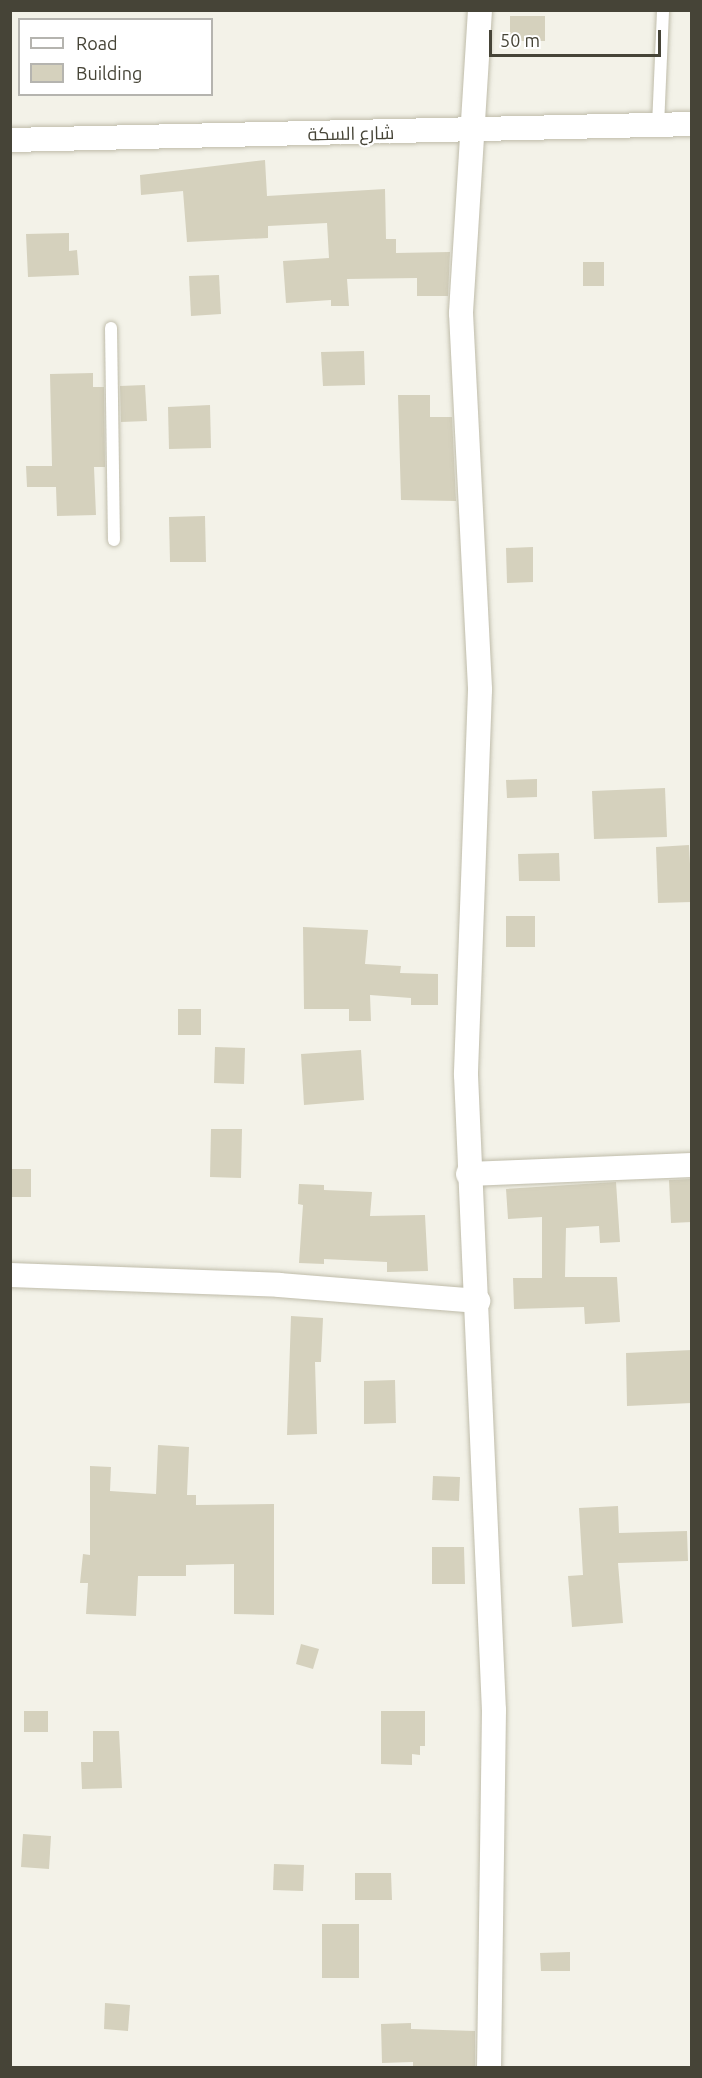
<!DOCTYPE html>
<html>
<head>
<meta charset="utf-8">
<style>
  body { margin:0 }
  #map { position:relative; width:702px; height:2078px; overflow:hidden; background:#f3f2e8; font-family:Ubuntu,Cairo,sans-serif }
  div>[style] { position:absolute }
  .building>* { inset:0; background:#d5d1bd }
  .roads { filter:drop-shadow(0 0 2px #bfbcaa) drop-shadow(0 0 2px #bfbcaa) }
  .service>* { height:12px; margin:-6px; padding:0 6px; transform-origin:6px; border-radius:6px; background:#fff }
  .minor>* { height:24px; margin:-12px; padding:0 12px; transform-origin:12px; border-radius:12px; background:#fff }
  span { translate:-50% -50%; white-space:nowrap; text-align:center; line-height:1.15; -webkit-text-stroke:4.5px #fff; paint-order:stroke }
  .street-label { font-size:18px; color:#464437 }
  .frame { position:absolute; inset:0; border:12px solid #464437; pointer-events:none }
  .legend { position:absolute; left:18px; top:18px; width:195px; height:78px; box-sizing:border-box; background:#fff; border:2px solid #b5b4af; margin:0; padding:8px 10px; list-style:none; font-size:18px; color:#464437 }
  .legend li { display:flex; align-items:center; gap:12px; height:30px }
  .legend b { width:30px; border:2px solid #b5b4af }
  .scale { position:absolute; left:489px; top:30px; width:172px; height:27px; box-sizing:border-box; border:3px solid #464437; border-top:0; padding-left:8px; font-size:18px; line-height:21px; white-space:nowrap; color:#464437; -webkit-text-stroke:4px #fff; paint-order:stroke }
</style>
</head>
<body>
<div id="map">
  <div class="building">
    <i style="clip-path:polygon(510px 16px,545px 16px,545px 41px,510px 41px)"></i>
    <i style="clip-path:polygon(265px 160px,267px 196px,385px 189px,386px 239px,396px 239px,396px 253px,450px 252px,448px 296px,417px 296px,417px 278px,347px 279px,349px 306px,331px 306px,331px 300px,286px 303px,283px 261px,329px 258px,327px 223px,268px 226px,268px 238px,187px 242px,183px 191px,141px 195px,140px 175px)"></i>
    <i style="clip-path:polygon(69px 233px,69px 251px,77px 250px,79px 275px,28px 277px,26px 234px)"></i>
    <i style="clip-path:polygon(583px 262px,604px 262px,604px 286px,583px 286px)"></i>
    <i style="clip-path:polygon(219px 275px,221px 314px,191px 316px,189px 276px)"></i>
    <i style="clip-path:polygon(364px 351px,365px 385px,323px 386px,321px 352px)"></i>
    <i style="clip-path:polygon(93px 373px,93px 387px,104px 387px,105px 467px,94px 467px,96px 515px,57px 516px,56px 487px,27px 487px,26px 466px,52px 466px,50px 374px)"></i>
    <i style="clip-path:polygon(145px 385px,147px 421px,121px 422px,120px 386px)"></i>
    <i style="clip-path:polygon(398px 395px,430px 395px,430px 417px,452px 417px,456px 501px,401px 500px)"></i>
    <i style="clip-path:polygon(210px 405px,211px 448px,169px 449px,168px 407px)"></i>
    <i style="clip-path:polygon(205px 516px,206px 562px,170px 562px,169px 517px)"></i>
    <i style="clip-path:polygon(533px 547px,533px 582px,507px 583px,506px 548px)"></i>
    <i style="clip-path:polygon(537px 779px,537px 797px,507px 798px,506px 780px)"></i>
    <i style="clip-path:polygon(665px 788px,667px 837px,594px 839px,592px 791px)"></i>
    <i style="clip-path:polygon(689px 845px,692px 902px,658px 903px,656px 847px)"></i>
    <i style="clip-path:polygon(559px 853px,560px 881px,519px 881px,518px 854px)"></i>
    <i style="clip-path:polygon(506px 916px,535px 916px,535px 947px,506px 947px)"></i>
    <i style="clip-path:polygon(303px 927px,368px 930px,365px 964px,401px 966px,400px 973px,438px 974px,438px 1005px,411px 1005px,411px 998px,370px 995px,371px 1021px,349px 1021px,349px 1009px,304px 1009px)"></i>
    <i style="clip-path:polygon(178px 1009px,201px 1009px,201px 1035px,178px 1035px)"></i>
    <i style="clip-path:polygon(215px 1047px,245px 1048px,244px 1084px,214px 1083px)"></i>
    <i style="clip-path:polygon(361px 1050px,364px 1100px,304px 1105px,301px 1054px)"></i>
    <i style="clip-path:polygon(211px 1129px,242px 1129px,241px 1178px,210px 1177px)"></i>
    <i style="clip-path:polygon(10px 1169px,31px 1169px,31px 1197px,10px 1197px)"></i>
    <i style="clip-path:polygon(692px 1179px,692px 1222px,671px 1223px,669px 1180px)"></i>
    <i style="clip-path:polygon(616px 1182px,620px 1242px,600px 1243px,599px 1226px,566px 1228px,565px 1277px,617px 1277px,620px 1322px,585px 1324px,584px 1307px,514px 1309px,513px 1278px,542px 1278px,542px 1217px,508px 1219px,506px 1189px)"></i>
    <i style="clip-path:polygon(299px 1184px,324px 1185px,324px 1190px,372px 1192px,370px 1216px,425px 1215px,428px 1271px,387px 1272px,387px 1262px,324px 1259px,324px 1264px,299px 1263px,303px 1205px,298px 1204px)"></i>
    <i style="clip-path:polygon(291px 1316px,323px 1318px,321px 1362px,315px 1362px,317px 1434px,287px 1435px)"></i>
    <i style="clip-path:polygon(692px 1350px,692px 1403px,627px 1406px,626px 1353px)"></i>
    <i style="clip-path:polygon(395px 1380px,396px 1423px,364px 1424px,364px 1381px)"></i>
    <i style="clip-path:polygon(158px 1445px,189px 1447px,187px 1495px,196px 1495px,196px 1505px,274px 1504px,274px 1615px,234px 1614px,234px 1564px,186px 1565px,186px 1576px,138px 1576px,136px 1616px,86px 1614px,88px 1583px,80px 1583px,83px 1554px,90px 1555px,90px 1466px,111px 1467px,110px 1491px,156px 1494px)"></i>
    <i style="clip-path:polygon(433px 1476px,460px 1477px,459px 1501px,432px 1500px)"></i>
    <i style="clip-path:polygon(618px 1506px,619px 1533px,687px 1531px,688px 1561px,618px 1563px,623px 1623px,572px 1627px,568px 1576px,583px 1575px,579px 1508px)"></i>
    <i style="clip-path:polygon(432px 1547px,464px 1547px,465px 1584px,432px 1584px)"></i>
    <i style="clip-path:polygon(301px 1644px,319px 1649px,313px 1669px,296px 1664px)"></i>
    <i style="clip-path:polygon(24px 1711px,48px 1711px,48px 1732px,24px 1732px)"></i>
    <i style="clip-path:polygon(381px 1711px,425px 1711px,425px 1746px,420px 1746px,420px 1755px,412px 1754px,412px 1765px,381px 1764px)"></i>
    <i style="clip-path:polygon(93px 1731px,119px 1731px,122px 1788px,82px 1789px,81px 1762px,93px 1762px)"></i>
    <i style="clip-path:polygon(23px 1834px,51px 1836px,49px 1869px,21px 1867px)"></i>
    <i style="clip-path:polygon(274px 1864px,304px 1865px,303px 1891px,273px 1890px)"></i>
    <i style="clip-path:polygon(355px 1873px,391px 1873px,392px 1900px,355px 1900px)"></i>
    <i style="clip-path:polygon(322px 1924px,359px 1924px,359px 1978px,322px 1978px)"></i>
    <i style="clip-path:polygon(570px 1952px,570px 1971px,541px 1971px,540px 1953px)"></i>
    <i style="clip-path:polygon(105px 2003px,130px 2005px,128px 2031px,104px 2029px)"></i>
    <i style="clip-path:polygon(411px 2023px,411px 2029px,475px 2031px,475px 2067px,413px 2067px,413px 2062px,382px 2063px,381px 2024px)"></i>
  </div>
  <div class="roads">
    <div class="service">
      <i style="left:658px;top:126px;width:116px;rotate:-87.5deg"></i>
      <i style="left:111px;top:328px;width:212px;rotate:89.2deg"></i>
    </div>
    <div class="minor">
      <i style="left:480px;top:10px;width:304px;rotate:93.6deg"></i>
      <i style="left:461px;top:313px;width:377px;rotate:87.1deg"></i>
      <i style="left:480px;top:690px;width:385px;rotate:92.1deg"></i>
      <i style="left:466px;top:1075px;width:636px;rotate:87.48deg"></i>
      <i style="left:494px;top:1710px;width:358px;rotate:90.8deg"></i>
      <i style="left:10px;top:140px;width:682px;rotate:-1.34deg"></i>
      <i style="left:468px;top:1174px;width:224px;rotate:-2.3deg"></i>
      <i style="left:10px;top:1275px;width:269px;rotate:2.1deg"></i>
      <i style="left:279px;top:1285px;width:200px;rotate:4.6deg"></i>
    </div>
  </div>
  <div class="street-label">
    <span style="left:351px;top:133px;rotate:-1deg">شارع السكة</span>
  </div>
  <div class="frame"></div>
  <ul class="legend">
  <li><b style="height:8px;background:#fff"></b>Road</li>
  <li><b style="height:16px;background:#d5d1bd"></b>Building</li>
  </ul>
  <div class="scale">50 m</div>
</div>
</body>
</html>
